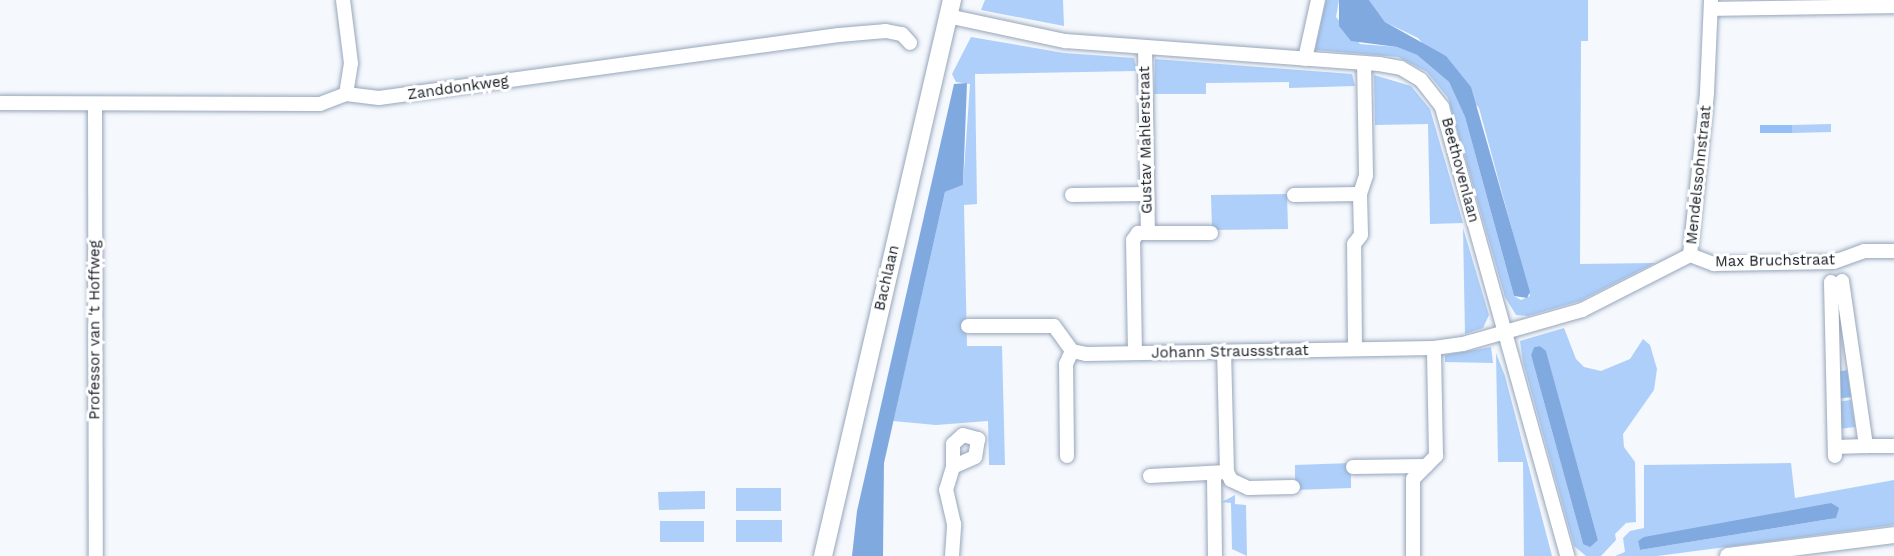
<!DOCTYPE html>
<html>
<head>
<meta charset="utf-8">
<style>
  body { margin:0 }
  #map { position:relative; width:1894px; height:556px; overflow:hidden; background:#f5f8fd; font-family:"Work Sans",sans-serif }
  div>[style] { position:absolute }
  .green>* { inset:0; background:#aecffa }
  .forest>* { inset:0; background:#94bff6 }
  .water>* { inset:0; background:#80a9e0 }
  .roads { filter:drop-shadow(0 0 2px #96a6bb) drop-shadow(0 0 2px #96a6bb) }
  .minor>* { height:14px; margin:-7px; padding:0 7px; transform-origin:7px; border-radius:7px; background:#fff }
  .tertiary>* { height:16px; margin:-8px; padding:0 8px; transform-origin:8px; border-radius:8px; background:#fff }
  .secondary>* { height:18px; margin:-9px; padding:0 9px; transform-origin:9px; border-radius:9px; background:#fff }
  span { translate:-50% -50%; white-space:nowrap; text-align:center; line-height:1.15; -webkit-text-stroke:6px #fff; paint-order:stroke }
  .street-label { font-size:15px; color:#161c24 }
</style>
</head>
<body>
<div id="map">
  <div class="green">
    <i style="clip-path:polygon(985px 0,1063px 0,1064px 26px,981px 10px)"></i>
    <i style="clip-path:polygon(1326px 0,1339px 0,1336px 17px,1360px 44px,1397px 47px,1417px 55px,1449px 82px,1465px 117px,1514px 296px,1521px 300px,1530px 296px,1479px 108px,1418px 38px,1385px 22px,1369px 0,1588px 0,1588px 41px,1581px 41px,1580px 264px,1655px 263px,1580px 301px,1528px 316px,1516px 315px,1505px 297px,1448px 98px,1427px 72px,1398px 57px,1315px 50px)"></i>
    <i style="clip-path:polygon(971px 37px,1064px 53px,1134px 58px,1136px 66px,1136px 71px,975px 74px,977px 204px,964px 205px,967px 346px,1002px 346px,1005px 465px,989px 465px,988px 421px,936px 425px,893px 421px,945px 192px,963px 185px,970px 84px,956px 82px,952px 74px)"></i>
    <i style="clip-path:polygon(1155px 59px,1352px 74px,1355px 86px,1289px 88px,1289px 82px,1206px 83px,1206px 94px,1154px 94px)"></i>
    <i style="clip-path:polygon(1374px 75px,1411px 86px,1430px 109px,1463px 223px,1430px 224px,1428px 124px,1375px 125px)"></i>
    <i style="clip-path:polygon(1831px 124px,1831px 132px,1792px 133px,1792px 125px)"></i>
    <i style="clip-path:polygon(1287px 194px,1288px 229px,1212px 230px,1211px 195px)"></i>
    <i style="clip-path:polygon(1463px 228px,1489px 315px,1483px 328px,1465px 334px)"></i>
    <i style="clip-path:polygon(evenodd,1564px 328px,1576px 359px,1584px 367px,1601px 371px,1630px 359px,1643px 339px,1650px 345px,1657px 369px,1654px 390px,1623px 434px,1624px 447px,1635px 462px,1636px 522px,1626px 523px,1615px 534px,1616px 540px,1601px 556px,1586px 556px,1574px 546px,1523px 362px,1520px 341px,1564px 328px,1540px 346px,1546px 352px,1598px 540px,1583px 544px,1531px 355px,1534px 347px,1540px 346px)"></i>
    <i style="clip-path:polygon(1491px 347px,1493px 363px,1445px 362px,1445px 355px)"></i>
    <i style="clip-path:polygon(1496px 353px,1505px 376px,1552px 556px,1524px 556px,1523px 462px,1498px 462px)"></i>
    <i style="clip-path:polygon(1851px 400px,1855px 427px,1838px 429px,1837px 402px)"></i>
    <i style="clip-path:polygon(1351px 463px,1351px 488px,1295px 490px,1295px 465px)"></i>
    <i style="clip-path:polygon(evenodd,1791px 463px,1795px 498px,1894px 480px,1894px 525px,1657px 556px,1615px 556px,1625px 552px,1623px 538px,1630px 531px,1644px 528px,1644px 465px,1791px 463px,1836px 518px,1640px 550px,1638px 541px,1836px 518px)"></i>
    <i style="clip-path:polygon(736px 488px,781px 488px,781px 511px,736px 511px)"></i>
    <i style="clip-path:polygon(705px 491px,705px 509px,659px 510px,658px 492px)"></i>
    <i style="clip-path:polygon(1235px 495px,1235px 504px,1246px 505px,1247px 556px,1232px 549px,1231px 503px,1222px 502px)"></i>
    <i style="clip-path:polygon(736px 520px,782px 520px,782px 542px,736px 542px)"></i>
    <i style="clip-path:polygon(660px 521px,704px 521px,704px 542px,660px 542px)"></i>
  </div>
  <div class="forest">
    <i style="clip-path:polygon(1760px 125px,1792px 125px,1792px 133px,1760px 133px)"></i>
    <i style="clip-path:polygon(1847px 370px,1851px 397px,1837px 399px,1837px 372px)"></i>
  </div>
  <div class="water">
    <i style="clip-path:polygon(1339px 0,1369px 0,1385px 22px,1446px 56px,1471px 87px,1530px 292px,1527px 298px,1514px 296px,1465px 117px,1449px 82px,1417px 55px,1397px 47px,1351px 41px,1339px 26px)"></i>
    <i style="clip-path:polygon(967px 83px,963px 185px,945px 192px,884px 463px,883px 556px,852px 556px,857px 511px,954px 84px)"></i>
    <i style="clip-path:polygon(1540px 346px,1546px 351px,1598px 540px,1590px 547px,1583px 544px,1531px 355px,1534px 347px)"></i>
    <i style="clip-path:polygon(1831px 503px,1839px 508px,1836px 518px,1640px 550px,1638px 541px,1644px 537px)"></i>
  </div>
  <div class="roads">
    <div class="minor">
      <i style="left:343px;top:0;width:64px;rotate:82.8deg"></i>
      <i style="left:351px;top:63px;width:31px;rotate:99deg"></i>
      <i style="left:1712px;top:9px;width:182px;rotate:-0.9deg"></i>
      <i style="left:948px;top:16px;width:120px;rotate:12.1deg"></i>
      <i style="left:1065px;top:41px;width:315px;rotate:4.2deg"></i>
      <i style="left:1379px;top:64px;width:22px;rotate:10deg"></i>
      <i style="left:1401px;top:68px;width:23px;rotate:31deg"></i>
      <i style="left:1421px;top:80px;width:34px;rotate:52deg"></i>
      <i style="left:1442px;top:107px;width:466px;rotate:74.4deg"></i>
      <i style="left:1145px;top:47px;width:186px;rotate:89.1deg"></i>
      <i style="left:1305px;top:59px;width:60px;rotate:-77.6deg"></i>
      <i style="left:0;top:103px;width:320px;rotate:0.2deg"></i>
      <i style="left:320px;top:104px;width:28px;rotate:-21deg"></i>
      <i style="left:346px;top:94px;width:33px;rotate:7deg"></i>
      <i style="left:379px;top:98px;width:464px;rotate:-7.8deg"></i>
      <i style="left:839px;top:35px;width:47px;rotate:-4.9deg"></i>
      <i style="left:886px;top:31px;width:16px;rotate:11deg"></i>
      <i style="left:902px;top:34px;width:12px;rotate:48deg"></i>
      <i style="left:95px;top:104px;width:452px;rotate:89.9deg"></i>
      <i style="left:1072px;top:195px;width:75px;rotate:-0.8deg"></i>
      <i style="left:1294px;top:195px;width:66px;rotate:-0.9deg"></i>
      <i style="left:1690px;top:255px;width:26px;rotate:21deg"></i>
      <i style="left:1714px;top:264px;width:120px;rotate:-1deg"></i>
      <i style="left:1834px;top:262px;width:32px;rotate:-20deg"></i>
      <i style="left:1864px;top:251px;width:30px"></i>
      <i style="left:1842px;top:281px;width:167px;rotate:81.7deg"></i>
      <i style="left:1866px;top:446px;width:28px"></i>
      <i style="left:1831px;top:282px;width:174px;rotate:88.7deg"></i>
      <i style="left:968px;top:326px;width:86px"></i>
      <i style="left:1054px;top:326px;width:31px;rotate:54deg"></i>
      <i style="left:1072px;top:351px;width:14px;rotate:12deg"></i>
      <i style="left:1086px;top:354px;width:348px;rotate:-1deg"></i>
      <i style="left:1434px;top:348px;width:29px;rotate:-8deg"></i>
      <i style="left:1463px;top:344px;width:124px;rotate:-15.9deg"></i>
      <i style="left:1582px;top:310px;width:121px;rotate:-27deg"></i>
      <i style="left:1690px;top:255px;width:164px;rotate:-84deg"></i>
      <i style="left:1707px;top:92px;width:92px;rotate:-87.5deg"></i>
      <i style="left:1355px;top:349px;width:105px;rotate:-90.5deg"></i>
      <i style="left:1354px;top:244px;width:11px;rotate:-52deg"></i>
      <i style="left:1361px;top:235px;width:41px;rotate:-91.4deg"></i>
      <i style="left:1360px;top:194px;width:20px;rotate:-72deg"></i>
      <i style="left:1366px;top:175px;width:112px;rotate:-91deg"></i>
      <i style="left:1135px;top:353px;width:113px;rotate:-91deg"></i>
      <i style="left:1133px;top:240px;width:9px;rotate:-54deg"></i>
      <i style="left:1138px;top:233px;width:73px"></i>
      <i style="left:1835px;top:447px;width:31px;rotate:-2deg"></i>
      <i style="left:1067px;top:456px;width:92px;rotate:-90.6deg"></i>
      <i style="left:1066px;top:364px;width:14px;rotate:-65deg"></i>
      <i style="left:1353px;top:467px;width:73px;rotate:-0.8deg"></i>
      <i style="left:1227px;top:472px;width:9px;rotate:63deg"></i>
      <i style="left:1231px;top:480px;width:19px;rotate:25deg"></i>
      <i style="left:1248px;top:488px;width:45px;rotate:-1.3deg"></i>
      <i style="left:1214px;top:475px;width:81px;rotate:89.3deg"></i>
      <i style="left:1150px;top:476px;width:77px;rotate:-3deg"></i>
      <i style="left:1227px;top:472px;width:120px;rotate:-91.4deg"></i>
      <i style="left:952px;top:556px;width:32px;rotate:-86deg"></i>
      <i style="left:954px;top:524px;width:35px;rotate:-103deg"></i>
      <i style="left:946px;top:490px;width:24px;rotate:-73deg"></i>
      <i style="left:953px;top:467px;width:23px;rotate:-90deg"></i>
      <i style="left:953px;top:444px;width:13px;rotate:-42deg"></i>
      <i style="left:963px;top:435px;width:16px;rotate:15deg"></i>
      <i style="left:978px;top:439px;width:18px;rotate:99deg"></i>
      <i style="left:975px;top:457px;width:24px;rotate:156deg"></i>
      <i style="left:1413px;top:556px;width:77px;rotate:-90deg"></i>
      <i style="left:1413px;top:479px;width:33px;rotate:-45deg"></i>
      <i style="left:1436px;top:456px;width:108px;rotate:-91.1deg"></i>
    </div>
    <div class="tertiary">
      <i style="left:1728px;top:556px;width:167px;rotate:-7.2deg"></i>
    </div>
    <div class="secondary">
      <i style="left:823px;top:556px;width:571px;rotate:-76.94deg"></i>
    </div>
  </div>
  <div class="street-label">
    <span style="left:458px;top:88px;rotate:-8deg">Zanddonkweg</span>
    <span style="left:1146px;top:140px;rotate:-91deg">Gustav Mahlerstraat</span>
    <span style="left:1460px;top:170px;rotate:75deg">Beethovenlaan</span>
    <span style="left:1699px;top:175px;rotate:-84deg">Mendelssohnstraat</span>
    <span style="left:1775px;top:261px;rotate:-1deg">Max Bruchstraat</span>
    <span style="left:887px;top:278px;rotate:-77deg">Bachlaan</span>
    <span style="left:95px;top:330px;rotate:-90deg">Professor van 't Hoffweg</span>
    <span style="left:1230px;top:352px;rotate:-1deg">Johann Straussstraat</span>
  </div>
</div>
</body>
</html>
